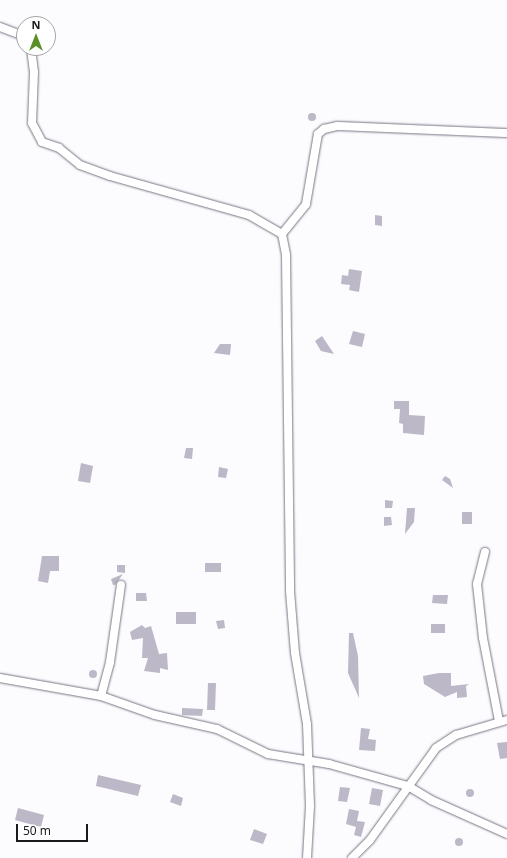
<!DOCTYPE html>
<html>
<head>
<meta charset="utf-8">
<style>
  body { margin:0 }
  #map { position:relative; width:507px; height:858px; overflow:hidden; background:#fcfbfe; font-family:"Noto Sans",sans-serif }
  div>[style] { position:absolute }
  .building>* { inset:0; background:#bcb8c7 }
  .round { border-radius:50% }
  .roads { filter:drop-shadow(0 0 1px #797583) drop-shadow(0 0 1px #797583) }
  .minor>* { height:8px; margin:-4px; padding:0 4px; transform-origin:4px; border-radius:4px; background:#fff }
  span { translate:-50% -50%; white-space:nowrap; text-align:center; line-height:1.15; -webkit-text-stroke:3px #fff; paint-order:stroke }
  .north { position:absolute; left:16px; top:16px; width:40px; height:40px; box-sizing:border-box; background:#fff; border:1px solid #a4a3a5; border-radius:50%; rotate:0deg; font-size:11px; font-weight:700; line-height:16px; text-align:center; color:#1b191e }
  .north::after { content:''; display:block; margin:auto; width:14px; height:18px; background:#5b8f27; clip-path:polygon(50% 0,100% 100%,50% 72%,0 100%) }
  .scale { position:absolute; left:16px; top:824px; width:72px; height:18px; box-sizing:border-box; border:2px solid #1b191e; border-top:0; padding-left:5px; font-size:12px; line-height:14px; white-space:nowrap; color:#1b191e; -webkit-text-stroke:3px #fff; paint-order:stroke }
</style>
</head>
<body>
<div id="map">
  <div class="building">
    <i class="round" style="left:308px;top:113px;width:8px;height:8px"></i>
    <i style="clip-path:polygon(375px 215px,382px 216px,382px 226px,375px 225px)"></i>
    <i style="clip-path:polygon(349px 269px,362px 271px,359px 292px,349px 290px,350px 285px,341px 284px,342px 275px,348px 276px)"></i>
    <i style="clip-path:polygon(353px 331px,365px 334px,362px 347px,349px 344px)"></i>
    <i style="clip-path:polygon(322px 336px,334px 354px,321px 351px,315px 341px)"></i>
    <i style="clip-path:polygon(220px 344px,231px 344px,230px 355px,214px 353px)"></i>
    <i style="clip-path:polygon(394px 401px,409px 401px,409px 415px,425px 416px,424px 435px,403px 433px,403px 424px,399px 423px,400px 409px,394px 409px)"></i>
    <i style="clip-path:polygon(186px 448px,193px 448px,192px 459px,184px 458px)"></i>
    <i style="clip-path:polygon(81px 463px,93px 466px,90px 483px,78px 481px)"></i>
    <i style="clip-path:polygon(219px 467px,228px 469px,226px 478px,218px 477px)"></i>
    <i style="clip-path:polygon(445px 476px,450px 479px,453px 488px,442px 480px)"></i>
    <i style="clip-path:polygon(385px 500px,393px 501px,392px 508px,385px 508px)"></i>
    <i style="clip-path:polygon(407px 508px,415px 508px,414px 522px,405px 534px)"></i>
    <i style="clip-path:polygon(462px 512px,472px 512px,472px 524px,462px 524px)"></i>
    <i style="clip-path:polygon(384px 517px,391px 517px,392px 525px,384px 526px)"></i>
    <i style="clip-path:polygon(42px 556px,59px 556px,59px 571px,50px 571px,48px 583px,38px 581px)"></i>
    <i style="clip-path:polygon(205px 563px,221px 563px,221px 572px,205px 572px)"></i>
    <i style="clip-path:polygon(117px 565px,125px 565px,125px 573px,117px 572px)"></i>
    <i style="clip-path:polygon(123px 574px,115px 585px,113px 585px,111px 579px)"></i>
    <i style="clip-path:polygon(136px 593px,146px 593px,147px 601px,136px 601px)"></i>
    <i style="clip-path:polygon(433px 595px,448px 595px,447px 604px,432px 603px)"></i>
    <i style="clip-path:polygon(176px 612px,196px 612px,196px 624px,176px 624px)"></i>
    <i style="clip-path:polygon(224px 620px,225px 628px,218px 629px,216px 621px)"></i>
    <i style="clip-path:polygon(431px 624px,445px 624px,445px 633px,431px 633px)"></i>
    <i style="clip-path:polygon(142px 625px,145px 628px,151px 626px,159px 654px,167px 653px,168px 670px,160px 668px,160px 673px,144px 671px,148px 658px,142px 658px,143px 638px,132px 640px,130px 632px)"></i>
    <i style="clip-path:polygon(349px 633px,353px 633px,358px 656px,359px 698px,348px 673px)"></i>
    <i class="round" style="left:89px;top:670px;width:8px;height:8px"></i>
    <i style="clip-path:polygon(439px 673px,451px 673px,451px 686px,469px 684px,466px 686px,467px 697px,457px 698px,457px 692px,445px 697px,424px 684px,423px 676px)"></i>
    <i style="clip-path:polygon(208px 683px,216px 683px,215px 710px,207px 710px)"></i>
    <i style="clip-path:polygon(182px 708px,203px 709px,202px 716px,182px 715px)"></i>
    <i style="clip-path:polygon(361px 728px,370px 729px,368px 739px,376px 740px,375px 751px,359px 750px)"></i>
    <i style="clip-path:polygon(507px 742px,507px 758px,500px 759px,497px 743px)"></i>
    <i style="clip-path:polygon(98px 775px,141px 785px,138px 796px,96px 786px)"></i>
    <i style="clip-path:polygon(340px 787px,350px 788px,347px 802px,338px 801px)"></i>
    <i style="clip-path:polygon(372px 788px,383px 790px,380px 806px,369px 804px)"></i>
    <i class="round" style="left:466px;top:789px;width:8px;height:8px"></i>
    <i style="clip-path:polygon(173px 794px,183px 798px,181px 806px,170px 802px)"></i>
    <i style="clip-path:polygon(18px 808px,44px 815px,41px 827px,15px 820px)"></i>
    <i style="clip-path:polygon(349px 809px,359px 811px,357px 821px,365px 822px,361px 837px,354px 835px,356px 827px,346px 824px)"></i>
    <i style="clip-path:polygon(254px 829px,267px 834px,263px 844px,250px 840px)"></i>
    <i class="round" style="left:455px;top:838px;width:8px;height:8px"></i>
  </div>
  <div class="roads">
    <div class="minor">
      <i style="left:0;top:27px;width:26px;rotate:21deg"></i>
      <i style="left:31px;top:48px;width:24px;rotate:83deg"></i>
      <i style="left:34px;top:72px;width:51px;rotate:92.2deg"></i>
      <i style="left:32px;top:123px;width:21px;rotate:62deg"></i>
      <i style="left:42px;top:142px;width:18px;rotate:19deg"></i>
      <i style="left:59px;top:148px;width:27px;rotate:39deg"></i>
      <i style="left:80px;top:165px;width:32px;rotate:20deg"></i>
      <i style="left:110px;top:176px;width:144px;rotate:15.7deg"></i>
      <i style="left:249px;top:215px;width:38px;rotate:30deg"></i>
      <i style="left:282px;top:234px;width:21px;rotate:79deg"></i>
      <i style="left:286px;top:255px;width:336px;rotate:89.3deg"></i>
      <i style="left:290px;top:591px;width:62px;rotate:85.4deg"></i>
      <i style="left:295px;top:653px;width:72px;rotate:80.4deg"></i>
      <i style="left:307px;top:724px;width:82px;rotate:87.9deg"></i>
      <i style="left:310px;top:806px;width:52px;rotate:93.3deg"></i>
      <i style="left:282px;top:234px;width:38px;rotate:-51deg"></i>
      <i style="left:306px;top:204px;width:71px;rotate:-80.3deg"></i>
      <i style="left:318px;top:134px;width:8px;rotate:-40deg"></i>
      <i style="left:324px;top:129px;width:13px;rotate:-13deg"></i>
      <i style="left:337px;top:126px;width:170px;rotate:2.4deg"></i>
      <i style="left:485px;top:552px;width:33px;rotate:104deg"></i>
      <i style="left:477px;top:584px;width:54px;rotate:83.7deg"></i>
      <i style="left:483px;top:638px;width:85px;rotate:79.1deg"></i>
      <i style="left:0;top:678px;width:103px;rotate:10.1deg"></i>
      <i style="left:101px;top:696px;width:57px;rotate:19.4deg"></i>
      <i style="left:155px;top:715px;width:64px;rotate:12.7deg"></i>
      <i style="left:217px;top:729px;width:57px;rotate:26.1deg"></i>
      <i style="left:268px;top:754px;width:62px;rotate:9.3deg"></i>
      <i style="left:329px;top:764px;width:82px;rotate:15.6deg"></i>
      <i style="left:408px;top:786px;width:27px;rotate:31deg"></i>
      <i style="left:431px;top:800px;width:83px;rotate:24.1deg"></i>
      <i style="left:101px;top:696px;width:35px;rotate:-75deg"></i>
      <i style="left:110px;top:662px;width:78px;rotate:-81.9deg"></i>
      <i style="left:352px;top:858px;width:25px;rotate:-45deg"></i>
      <i style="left:370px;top:840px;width:113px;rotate:-54.3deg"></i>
      <i style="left:436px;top:748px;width:24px;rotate:-33deg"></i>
      <i style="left:456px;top:735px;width:53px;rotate:-16.4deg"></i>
    </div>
  </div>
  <div class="north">N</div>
  <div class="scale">50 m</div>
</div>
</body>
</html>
